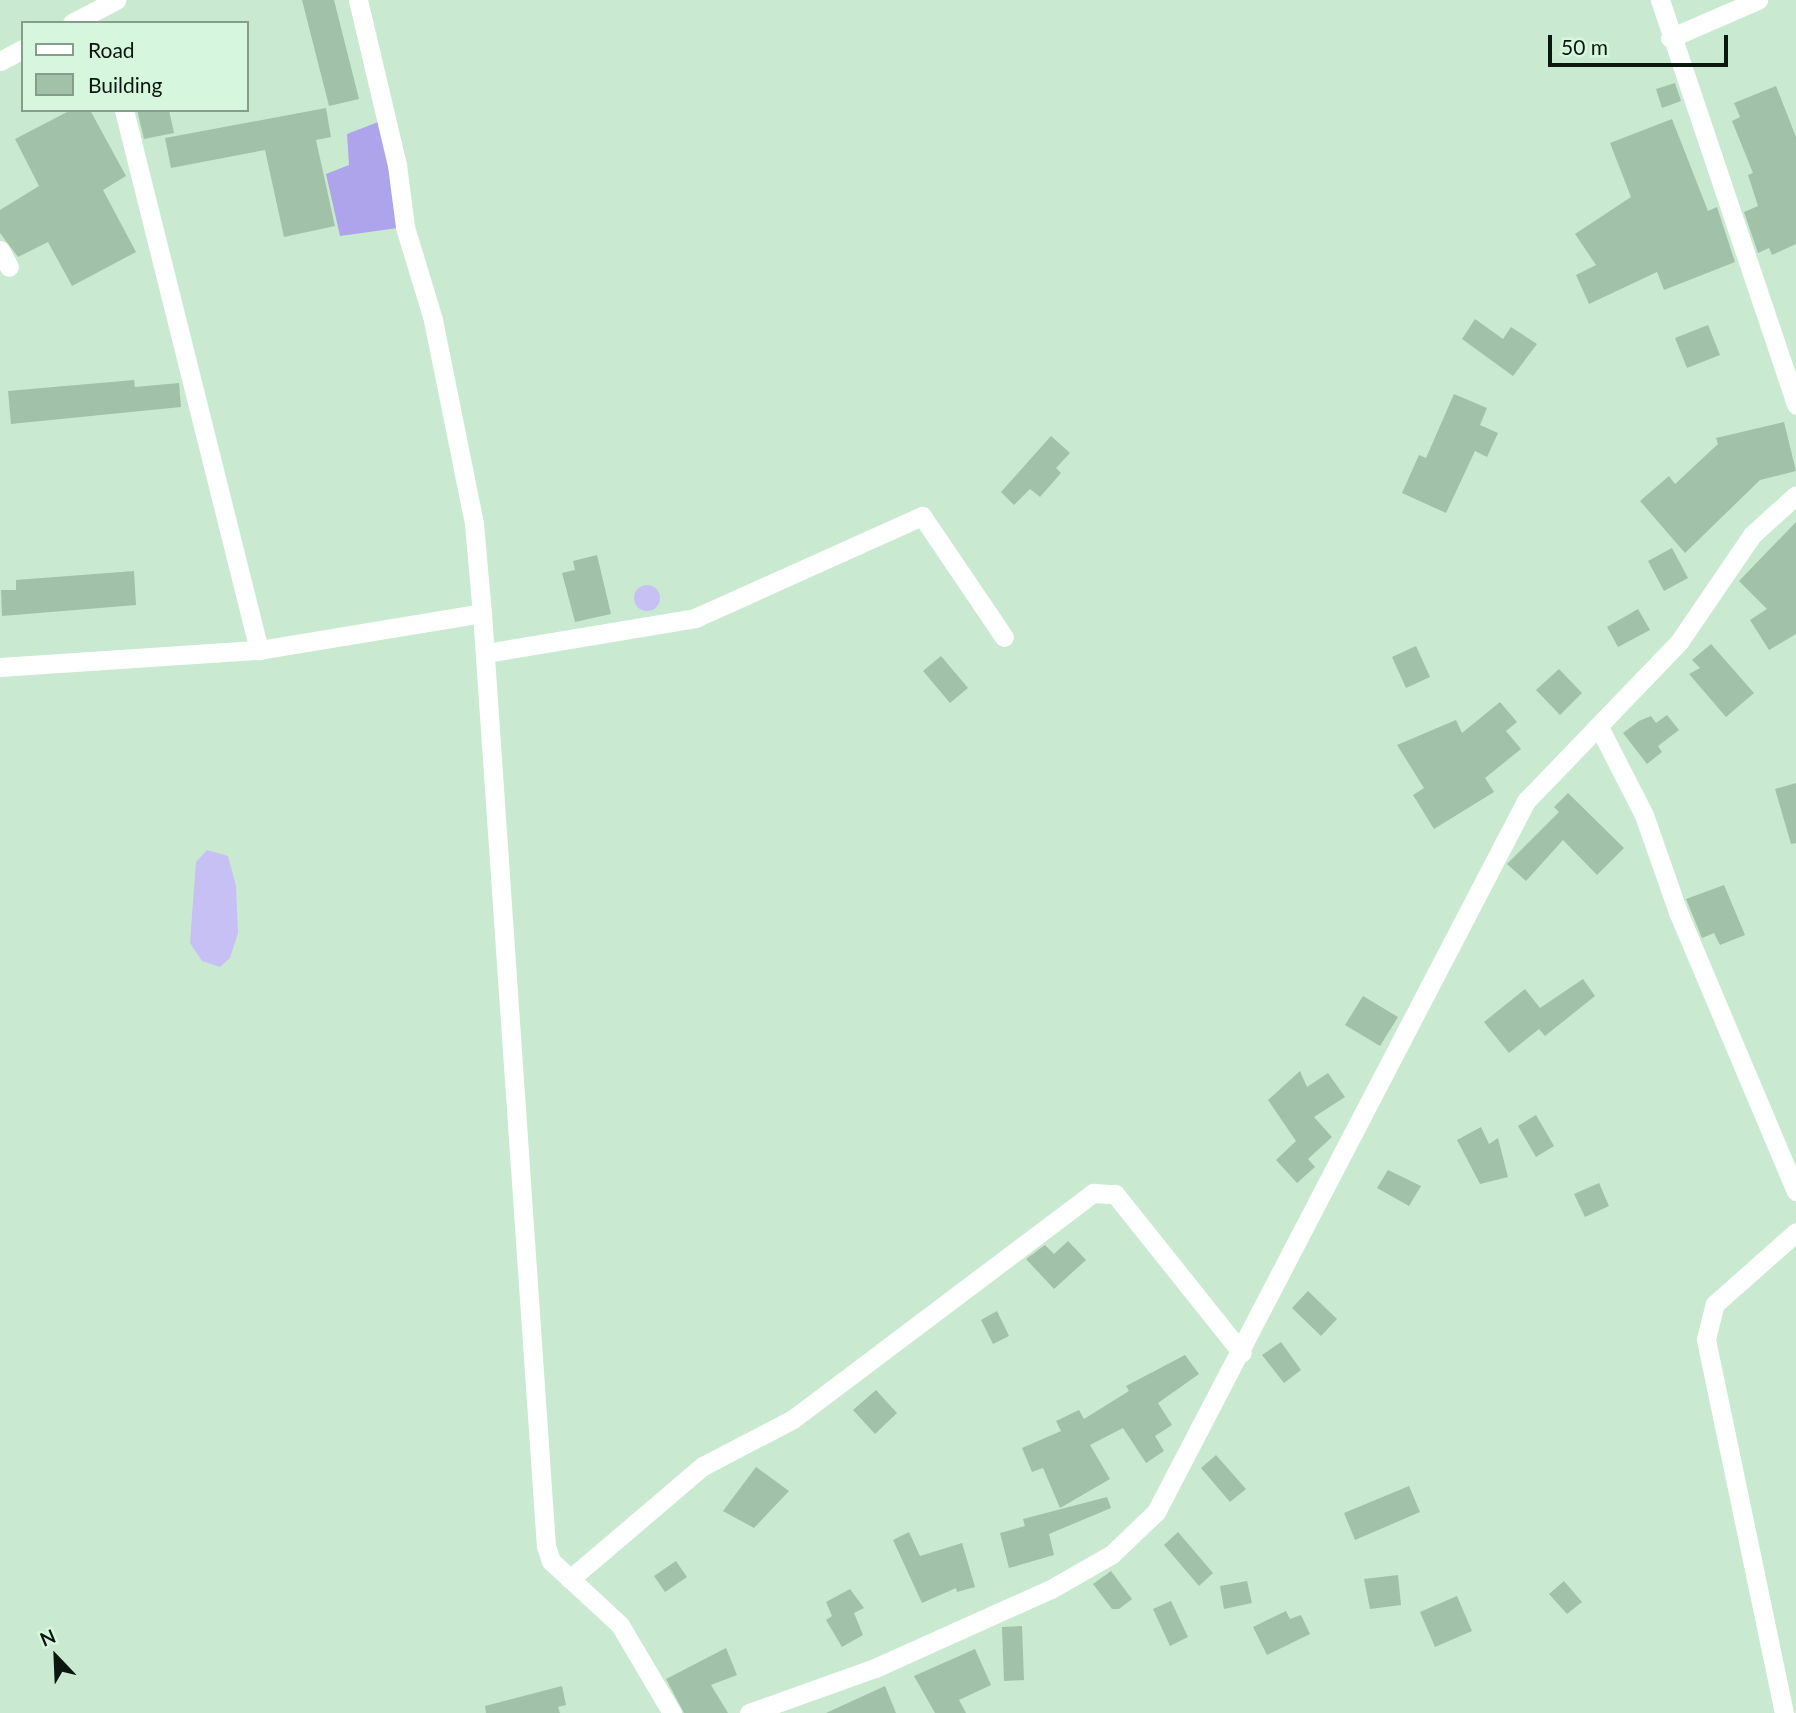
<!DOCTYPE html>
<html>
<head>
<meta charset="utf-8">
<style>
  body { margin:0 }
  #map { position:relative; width:1796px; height:1713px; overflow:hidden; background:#c9ead1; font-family:Lato,sans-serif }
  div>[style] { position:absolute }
  .green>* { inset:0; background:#aea4eb }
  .water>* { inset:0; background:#c6c0f4 }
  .round { border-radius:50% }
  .building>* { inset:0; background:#a1c1a9 }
  .minor>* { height:19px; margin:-9.5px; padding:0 9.5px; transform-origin:9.5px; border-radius:9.5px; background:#fff }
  span { translate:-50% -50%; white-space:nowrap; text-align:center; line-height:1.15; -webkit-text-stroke:7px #d6f7de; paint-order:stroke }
  .legend { position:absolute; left:21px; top:21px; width:228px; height:91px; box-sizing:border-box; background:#d6f7de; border:2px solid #859e8b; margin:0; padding:9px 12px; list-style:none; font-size:21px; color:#0c180f }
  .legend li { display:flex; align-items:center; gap:14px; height:35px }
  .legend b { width:35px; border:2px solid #859e8b }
  .north { position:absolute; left:21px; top:1622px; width:70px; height:70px; -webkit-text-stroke:5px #d6f7de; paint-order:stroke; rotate:337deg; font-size:19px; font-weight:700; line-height:28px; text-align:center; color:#0c180f }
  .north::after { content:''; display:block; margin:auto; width:24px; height:32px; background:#0c180f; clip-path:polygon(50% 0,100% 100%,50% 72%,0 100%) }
  .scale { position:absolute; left:1548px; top:35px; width:180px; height:32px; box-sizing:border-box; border:4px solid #0c180f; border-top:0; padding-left:9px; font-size:21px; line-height:24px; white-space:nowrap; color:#0c180f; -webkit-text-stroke:5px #d6f7de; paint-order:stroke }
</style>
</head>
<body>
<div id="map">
  <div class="green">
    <i style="clip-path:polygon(386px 119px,405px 227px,340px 236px,326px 174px,349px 165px,347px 134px)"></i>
  </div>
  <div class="water">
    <i class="round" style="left:634px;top:585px;width:26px;height:26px"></i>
    <i style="clip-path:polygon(207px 850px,228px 856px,236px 886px,238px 933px,230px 958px,220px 967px,202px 961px,190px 943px,196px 862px)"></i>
  </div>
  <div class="building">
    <i style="clip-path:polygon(302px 0,334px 0,359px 99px,329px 106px)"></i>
    <i style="clip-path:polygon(1675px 83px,1681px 101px,1662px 108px,1656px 89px)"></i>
    <i style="clip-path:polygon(1776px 86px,1796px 137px,1796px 244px,1772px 255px,1769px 248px,1758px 253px,1744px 212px,1758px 206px,1748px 175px,1753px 173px,1732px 121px,1740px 117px,1734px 103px)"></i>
    <i style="clip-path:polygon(326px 108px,331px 137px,316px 140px,335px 226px,284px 237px,265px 150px,171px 168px,165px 138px)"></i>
    <i style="clip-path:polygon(71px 110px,90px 110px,126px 176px,103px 190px,136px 252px,72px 286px,48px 242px,18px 257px,0 233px,0 210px,39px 186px,15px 139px)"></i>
    <i style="clip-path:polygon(137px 110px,169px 110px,174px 133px,144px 139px)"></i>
    <i style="clip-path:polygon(1672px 119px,1708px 211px,1717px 207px,1735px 262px,1664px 290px,1657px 272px,1589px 304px,1576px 275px,1596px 265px,1575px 234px,1631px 197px,1610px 143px)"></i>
    <i style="clip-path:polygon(1475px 319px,1503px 339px,1511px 327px,1537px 344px,1513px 376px,1462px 339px)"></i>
    <i style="clip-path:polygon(1708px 325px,1720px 355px,1687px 368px,1675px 338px)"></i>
    <i style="clip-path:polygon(134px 380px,135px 387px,179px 383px,181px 407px,11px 424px,8px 391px)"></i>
    <i style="clip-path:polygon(1454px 394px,1487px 408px,1480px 425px,1498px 433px,1487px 457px,1475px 451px,1446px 513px,1402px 493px,1419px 455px,1426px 458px)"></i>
    <i style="clip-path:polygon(1784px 422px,1796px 471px,1760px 480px,1685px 553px,1640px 501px,1669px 476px,1675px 484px,1718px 444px,1716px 438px)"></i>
    <i style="clip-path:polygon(1051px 436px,1070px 453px,1056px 468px,1061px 473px,1040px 497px,1030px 489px,1014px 505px,1001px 492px)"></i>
    <i style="clip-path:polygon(1796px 522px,1796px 634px,1769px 650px,1750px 620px,1767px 609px,1739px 581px)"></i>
    <i style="clip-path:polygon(1672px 548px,1688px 578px,1664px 591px,1648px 561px)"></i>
    <i style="clip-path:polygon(597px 555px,611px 614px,575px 622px,562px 573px,575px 570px,573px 561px)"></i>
    <i style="clip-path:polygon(134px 571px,136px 605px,2px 616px,1px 590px,16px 590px,16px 580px)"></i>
    <i style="clip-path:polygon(1638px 609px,1650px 630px,1618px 647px,1607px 627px)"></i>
    <i style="clip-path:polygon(1711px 644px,1754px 693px,1726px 717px,1689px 674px,1700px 668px,1692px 660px)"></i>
    <i style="clip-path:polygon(1416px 646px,1430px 677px,1406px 688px,1392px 657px)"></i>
    <i style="clip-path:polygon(941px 656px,968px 688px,950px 703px,923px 671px)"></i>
    <i style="clip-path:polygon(1559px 669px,1582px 693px,1560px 715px,1536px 690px)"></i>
    <i style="clip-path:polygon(1500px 702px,1517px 722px,1506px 731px,1521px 749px,1485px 778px,1494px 792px,1434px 829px,1413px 795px,1424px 788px,1397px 745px,1456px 720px,1462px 733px)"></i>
    <i style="clip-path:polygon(1667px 715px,1679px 730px,1658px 746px,1662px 752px,1647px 764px,1623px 733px,1639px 721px,1651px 716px,1656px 723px)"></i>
    <i style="clip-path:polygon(1796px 783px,1796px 843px,1791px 844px,1775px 789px)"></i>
    <i style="clip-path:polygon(1568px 793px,1624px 848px,1597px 875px,1563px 840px,1526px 881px,1507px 864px,1559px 812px,1554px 807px)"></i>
    <i style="clip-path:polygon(1724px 885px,1745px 935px,1720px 945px,1714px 933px,1702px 938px,1686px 899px)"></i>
    <i style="clip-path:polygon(1583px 979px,1595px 996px,1545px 1036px,1539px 1029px,1509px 1053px,1484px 1022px,1525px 989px,1540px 1008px)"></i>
    <i style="clip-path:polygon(1363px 996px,1398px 1017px,1380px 1046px,1345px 1025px)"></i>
    <i style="clip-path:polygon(1300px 1071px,1307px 1087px,1328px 1073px,1345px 1097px,1314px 1117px,1332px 1137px,1308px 1159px,1315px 1167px,1297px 1183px,1276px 1160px,1296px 1141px,1268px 1100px)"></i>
    <i style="clip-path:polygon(1536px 1115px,1554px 1146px,1536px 1157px,1518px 1126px)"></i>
    <i style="clip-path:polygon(1481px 1127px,1489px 1144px,1498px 1138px,1508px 1177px,1480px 1184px,1457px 1140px)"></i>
    <i style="clip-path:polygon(1388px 1170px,1421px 1186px,1409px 1206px,1377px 1188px)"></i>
    <i style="clip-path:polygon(1599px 1183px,1609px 1206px,1585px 1217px,1574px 1194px)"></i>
    <i style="clip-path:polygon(1068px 1241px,1086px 1260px,1054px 1289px,1026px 1259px,1045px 1245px,1054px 1254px)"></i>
    <i style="clip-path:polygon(1308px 1291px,1337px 1319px,1321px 1336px,1292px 1308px)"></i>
    <i style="clip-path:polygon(997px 1311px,1009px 1336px,993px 1344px,981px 1320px)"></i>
    <i style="clip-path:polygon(1281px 1342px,1301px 1370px,1284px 1383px,1262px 1355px)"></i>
    <i style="clip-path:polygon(1185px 1355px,1199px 1374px,1158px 1403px,1172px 1425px,1155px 1436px,1164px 1451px,1146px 1463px,1123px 1428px,1090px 1445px,1110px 1479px,1060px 1508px,1043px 1468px,1032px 1472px,1022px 1448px,1061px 1431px,1056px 1421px,1079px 1410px,1084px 1419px,1129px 1391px,1126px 1386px)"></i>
    <i style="clip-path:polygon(876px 1390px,897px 1413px,875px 1434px,853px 1410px)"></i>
    <i style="clip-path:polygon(1216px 1455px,1246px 1489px,1230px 1502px,1201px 1468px)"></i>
    <i style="clip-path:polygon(756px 1467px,789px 1491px,754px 1528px,723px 1511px)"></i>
    <i style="clip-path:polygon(1409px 1486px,1420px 1512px,1355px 1540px,1344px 1513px)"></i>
    <i style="clip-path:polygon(1107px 1497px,1111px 1508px,1049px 1534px,1054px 1555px,1009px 1568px,1000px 1533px,1025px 1526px,1023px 1519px)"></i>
    <i style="clip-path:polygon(909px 1532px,920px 1556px,962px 1543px,975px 1587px,957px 1592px,956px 1588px,922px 1603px,893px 1540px)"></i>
    <i style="clip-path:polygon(1178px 1532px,1213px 1573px,1199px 1586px,1164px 1545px)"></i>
    <i style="clip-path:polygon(676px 1561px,687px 1577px,665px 1592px,654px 1576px)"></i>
    <i style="clip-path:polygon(1111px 1571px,1132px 1599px,1119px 1609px,1112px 1609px,1093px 1584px)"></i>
    <i style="clip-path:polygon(1398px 1575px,1401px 1605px,1370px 1609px,1364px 1579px)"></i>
    <i style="clip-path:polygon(1247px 1581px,1252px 1603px,1224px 1609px,1220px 1586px)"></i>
    <i style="clip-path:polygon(1564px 1581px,1582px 1602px,1567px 1614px,1549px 1594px)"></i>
    <i style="clip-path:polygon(850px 1589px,864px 1608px,854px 1613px,863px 1635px,842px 1647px,826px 1620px,832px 1616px,826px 1602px)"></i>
    <i style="clip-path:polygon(1457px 1596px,1472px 1631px,1435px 1647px,1420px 1612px)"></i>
    <i style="clip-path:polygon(1171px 1601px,1188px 1637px,1170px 1646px,1153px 1609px)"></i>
    <i style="clip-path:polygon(1286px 1611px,1290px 1619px,1301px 1615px,1310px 1634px,1267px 1655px,1253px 1627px)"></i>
    <i style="clip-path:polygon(1022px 1626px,1024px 1680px,1004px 1681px,1002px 1627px)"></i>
    <i style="clip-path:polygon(726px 1648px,737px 1675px,711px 1685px,728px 1713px,684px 1713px,666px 1679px)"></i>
    <i style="clip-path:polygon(975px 1649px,991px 1685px,959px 1700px,966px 1713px,935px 1713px,914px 1676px)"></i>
    <i style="clip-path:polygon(562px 1686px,566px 1705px,558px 1707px,560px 1713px,486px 1713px,485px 1706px)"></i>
    <i style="clip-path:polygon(885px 1686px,896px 1713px,826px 1713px)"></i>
  </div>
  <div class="minor">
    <i style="left:358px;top:0;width:170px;rotate:76.7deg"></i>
    <i style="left:397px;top:165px;width:63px;rotate:82.6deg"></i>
    <i style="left:405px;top:227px;width:97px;rotate:73.2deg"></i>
    <i style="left:433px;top:320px;width:208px;rotate:78.6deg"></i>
    <i style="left:474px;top:524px;width:89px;rotate:84.9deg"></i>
    <i style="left:1660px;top:0;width:427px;rotate:71.4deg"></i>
    <i style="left:72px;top:23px;width:50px;rotate:-27.6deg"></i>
    <i style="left:1670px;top:38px;width:96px;rotate:-23.4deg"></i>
    <i style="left:0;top:61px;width:26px;rotate:-28deg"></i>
    <i style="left:124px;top:110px;width:557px;rotate:75.96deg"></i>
    <i style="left:0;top:250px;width:19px;rotate:62deg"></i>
    <i style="left:486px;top:653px;width:212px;rotate:-9.5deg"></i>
    <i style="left:695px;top:618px;width:249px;rotate:-24.2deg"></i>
    <i style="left:922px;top:516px;width:146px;rotate:55.9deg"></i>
    <i style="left:0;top:667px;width:260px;rotate:-3.8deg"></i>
    <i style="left:259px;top:650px;width:226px;rotate:-9.4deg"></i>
    <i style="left:482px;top:613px;width:935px;rotate:86.08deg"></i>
    <i style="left:546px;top:1546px;width:16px;rotate:72deg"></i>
    <i style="left:551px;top:1561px;width:94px;rotate:42.8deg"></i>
    <i style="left:620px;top:1625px;width:102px;rotate:59.4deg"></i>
    <i style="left:1599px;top:727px;width:99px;rotate:62.9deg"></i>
    <i style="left:1644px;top:815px;width:103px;rotate:70.7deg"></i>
    <i style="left:1678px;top:912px;width:303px;rotate:67.1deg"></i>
    <i style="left:570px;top:1579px;width:175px;rotate:-40.4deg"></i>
    <i style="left:703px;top:1466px;width:102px;rotate:-27.6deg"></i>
    <i style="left:793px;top:1419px;width:376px;rotate:-37deg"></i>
    <i style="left:1093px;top:1193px;width:22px;rotate:3deg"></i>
    <i style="left:1115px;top:1194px;width:203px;rotate:51.4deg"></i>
    <i style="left:749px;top:1713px;width:134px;rotate:-19.7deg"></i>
    <i style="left:875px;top:1668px;width:193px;rotate:-24.2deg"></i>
    <i style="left:1051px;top:1589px;width:70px;rotate:-29.8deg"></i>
    <i style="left:1112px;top:1554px;width:61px;rotate:-43.7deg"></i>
    <i style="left:1156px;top:1512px;width:802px;rotate:-62.51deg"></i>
    <i style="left:1526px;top:801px;width:221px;rotate:-46.1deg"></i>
    <i style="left:1679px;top:642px;width:130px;rotate:-55.7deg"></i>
    <i style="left:1752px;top:535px;width:59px;rotate:-42.3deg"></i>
    <i style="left:1784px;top:1713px;width:382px;rotate:-101.8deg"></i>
    <i style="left:1706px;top:1339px;width:36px;rotate:-76deg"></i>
    <i style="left:1715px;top:1304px;width:108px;rotate:-41.6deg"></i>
  </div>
  <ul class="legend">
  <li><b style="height:9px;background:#fff"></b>Road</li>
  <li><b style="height:19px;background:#a1c1a9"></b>Building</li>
  </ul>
  <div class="north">N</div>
  <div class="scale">50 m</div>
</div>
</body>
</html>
